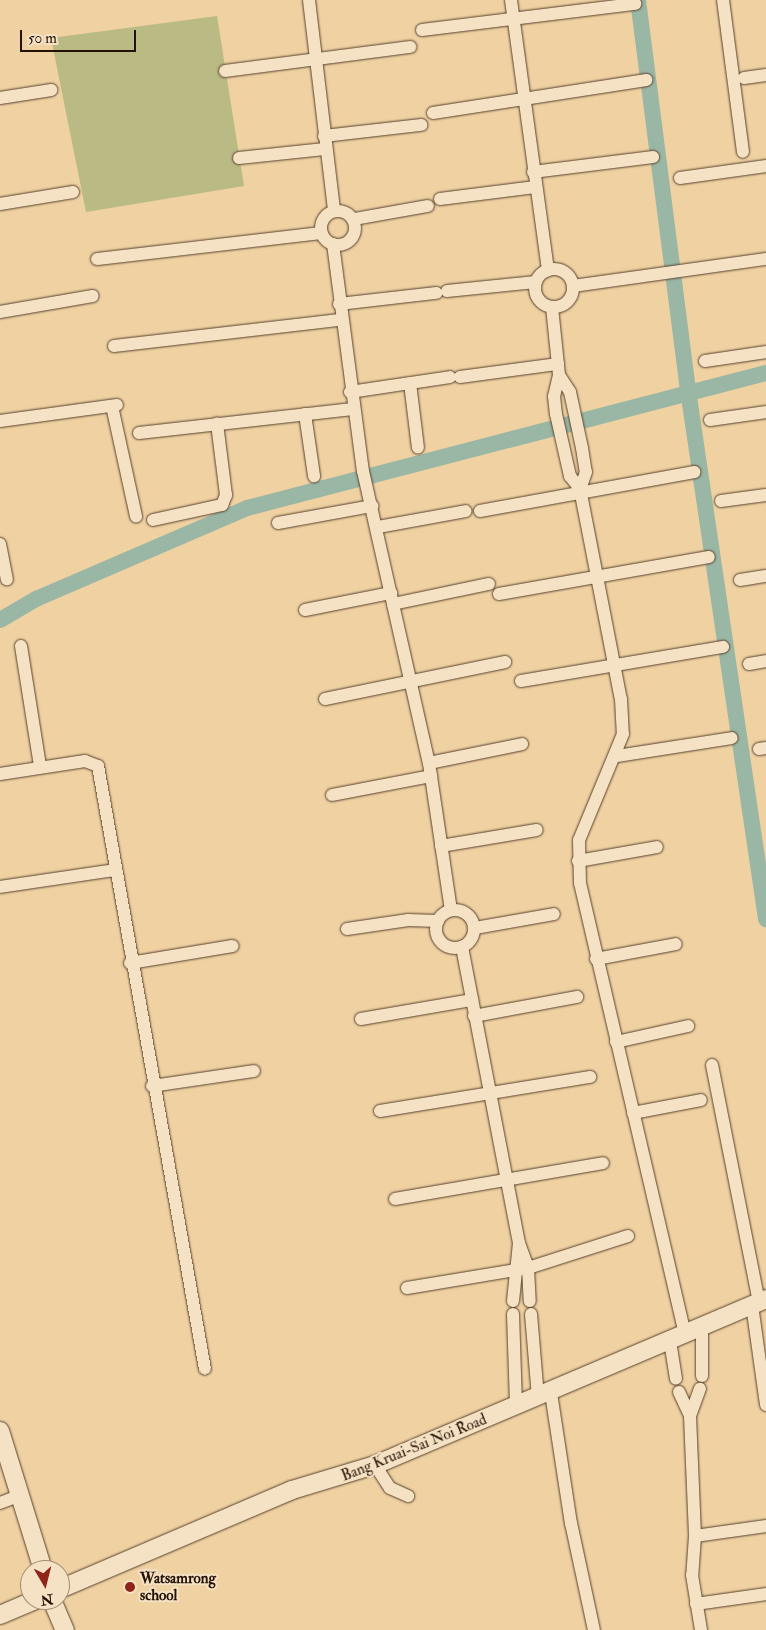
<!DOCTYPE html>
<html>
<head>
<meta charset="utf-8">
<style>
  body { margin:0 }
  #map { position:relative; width:766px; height:1630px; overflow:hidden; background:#efd1a2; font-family:"IM FELL Double Pica",serif }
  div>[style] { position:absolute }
  .green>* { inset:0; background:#babb84 }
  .canal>* { height:16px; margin:-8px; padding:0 8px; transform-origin:8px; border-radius:8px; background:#9ab7a5 }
  .roads { filter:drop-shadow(0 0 1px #57412c) drop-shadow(0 0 1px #57412c) }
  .street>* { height:12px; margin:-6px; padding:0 6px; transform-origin:6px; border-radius:6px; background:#f5e1c3 }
  .street>.ring { margin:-6px; padding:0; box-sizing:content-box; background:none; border:12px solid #f5e1c3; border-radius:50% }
  .secondary>* { height:18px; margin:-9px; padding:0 9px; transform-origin:9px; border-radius:9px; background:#f5e1c3 }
  .dots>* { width:14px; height:14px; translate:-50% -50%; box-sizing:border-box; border:2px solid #f5e1c3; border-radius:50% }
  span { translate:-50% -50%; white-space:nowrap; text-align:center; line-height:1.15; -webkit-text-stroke:4px #f5e1c3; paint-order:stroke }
  .street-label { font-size:15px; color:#241104 }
  .poi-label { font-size:15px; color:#241104; font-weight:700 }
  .left { translate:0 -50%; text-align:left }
  .north { position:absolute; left:20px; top:1560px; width:50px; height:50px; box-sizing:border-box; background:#f5e1c3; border:1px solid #a18e77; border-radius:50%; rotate:172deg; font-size:14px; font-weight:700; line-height:20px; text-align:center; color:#241104 }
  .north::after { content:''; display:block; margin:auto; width:18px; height:22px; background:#8f2418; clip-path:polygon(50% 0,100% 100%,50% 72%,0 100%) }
  .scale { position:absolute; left:20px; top:30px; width:116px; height:22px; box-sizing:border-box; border:2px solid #241104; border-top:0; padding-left:6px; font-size:15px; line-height:18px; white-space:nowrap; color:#241104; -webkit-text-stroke:4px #f5e1c3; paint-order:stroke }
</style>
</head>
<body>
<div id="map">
  <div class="green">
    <i style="clip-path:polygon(217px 16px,244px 186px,86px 212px,51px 38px)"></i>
  </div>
  <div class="canal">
    <i style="left:638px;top:0;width:393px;rotate:82.7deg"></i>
    <i style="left:688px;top:390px;width:535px;rotate:81.61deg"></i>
    <i style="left:0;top:620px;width:42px;rotate:-30.3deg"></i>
    <i style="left:36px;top:599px;width:230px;rotate:-23.3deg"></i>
    <i style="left:247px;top:508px;width:536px;rotate:-14.58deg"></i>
  </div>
  <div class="roads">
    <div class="street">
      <i style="left:309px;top:0;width:212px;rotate:83.2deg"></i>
      <i style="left:511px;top:0;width:273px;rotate:82.2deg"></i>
      <i style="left:723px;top:0;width:153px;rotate:82.5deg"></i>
      <i style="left:422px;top:30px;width:215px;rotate:-7deg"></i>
      <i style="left:225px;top:71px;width:187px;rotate:-7.4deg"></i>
      <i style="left:744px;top:78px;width:22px;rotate:-8deg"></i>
      <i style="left:0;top:98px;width:52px;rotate:-8.9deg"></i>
      <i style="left:433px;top:113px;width:216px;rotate:-8.8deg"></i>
      <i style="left:324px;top:136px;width:98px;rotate:-6.5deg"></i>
      <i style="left:239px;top:158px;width:86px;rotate:-6deg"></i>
      <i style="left:533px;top:172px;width:121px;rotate:-7.1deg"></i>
      <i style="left:680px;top:178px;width:87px;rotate:-7.9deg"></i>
      <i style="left:440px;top:199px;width:96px;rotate:-7.2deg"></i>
      <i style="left:0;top:204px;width:74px;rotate:-9.3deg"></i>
      <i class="ring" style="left:321px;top:211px;width:22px;height:22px"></i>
      <i style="left:354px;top:219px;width:75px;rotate:-10deg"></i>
      <i style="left:333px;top:244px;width:229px;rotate:82.5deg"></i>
      <i style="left:363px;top:471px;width:299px;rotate:77.3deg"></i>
      <i style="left:429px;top:763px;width:149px;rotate:81.5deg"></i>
      <i style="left:97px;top:259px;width:226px;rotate:-6.6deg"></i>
      <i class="ring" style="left:535px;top:269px;width:26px;height:26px"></i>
      <i style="left:573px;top:286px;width:195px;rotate:-8deg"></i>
      <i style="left:447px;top:291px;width:89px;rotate:-5.8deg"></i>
      <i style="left:339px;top:304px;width:98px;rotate:-6.5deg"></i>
      <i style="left:552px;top:307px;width:68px;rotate:84.1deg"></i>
      <i style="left:559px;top:375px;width:22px;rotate:103deg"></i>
      <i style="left:554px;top:396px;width:18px;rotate:84deg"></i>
      <i style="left:556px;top:414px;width:64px;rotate:77.3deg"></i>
      <i style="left:570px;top:476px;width:16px;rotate:52deg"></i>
      <i style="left:580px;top:489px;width:214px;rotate:79deg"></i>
      <i style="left:621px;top:699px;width:35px;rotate:87deg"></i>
      <i style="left:623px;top:734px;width:115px;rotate:112.5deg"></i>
      <i style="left:579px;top:840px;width:43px;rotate:88.7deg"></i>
      <i style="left:580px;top:883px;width:463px;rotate:76.9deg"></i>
      <i style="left:0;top:312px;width:94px;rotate:-9.8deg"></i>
      <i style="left:114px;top:346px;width:227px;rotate:-6.6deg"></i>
      <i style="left:705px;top:361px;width:62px;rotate:-8.4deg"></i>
      <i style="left:559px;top:375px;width:20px;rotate:57deg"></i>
      <i style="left:570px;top:392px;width:57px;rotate:77.9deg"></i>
      <i style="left:582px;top:448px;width:24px;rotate:81deg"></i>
      <i style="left:586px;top:472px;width:18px;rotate:109deg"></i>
      <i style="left:460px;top:377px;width:99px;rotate:-7.6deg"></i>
      <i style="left:410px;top:383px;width:65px;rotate:83deg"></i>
      <i style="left:350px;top:392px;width:101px;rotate:-8.5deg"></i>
      <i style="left:112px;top:406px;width:113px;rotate:77.7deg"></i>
      <i style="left:305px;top:414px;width:63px;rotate:81.7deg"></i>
      <i style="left:710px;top:420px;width:57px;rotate:-8.1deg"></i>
      <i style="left:0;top:421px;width:118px;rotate:-7.8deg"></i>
      <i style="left:139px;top:433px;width:215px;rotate:-6.4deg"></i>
      <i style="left:721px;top:501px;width:45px;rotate:-7.6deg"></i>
      <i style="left:480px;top:511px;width:218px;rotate:-10.3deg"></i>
      <i style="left:153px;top:520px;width:71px;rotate:-12.3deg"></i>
      <i style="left:222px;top:505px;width:11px;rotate:-68deg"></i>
      <i style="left:226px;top:495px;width:72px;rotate:-97.2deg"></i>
      <i style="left:278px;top:523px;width:96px;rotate:-10.3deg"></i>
      <i style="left:378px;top:527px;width:89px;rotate:-10.3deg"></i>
      <i style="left:0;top:544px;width:36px;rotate:79deg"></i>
      <i style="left:740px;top:580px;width:26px;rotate:-9deg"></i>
      <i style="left:499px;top:594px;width:213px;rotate:-10deg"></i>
      <i style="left:393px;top:604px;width:98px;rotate:-11.8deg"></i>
      <i style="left:305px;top:610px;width:88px;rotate:-11.2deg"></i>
      <i style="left:21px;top:646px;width:121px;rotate:81deg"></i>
      <i style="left:749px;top:664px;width:17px;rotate:-10deg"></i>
      <i style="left:521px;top:681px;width:205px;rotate:-9.6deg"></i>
      <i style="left:325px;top:699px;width:184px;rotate:-11.6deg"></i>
      <i style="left:759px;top:749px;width:7px;rotate:-8deg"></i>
      <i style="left:617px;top:756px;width:116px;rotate:-8.9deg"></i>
      <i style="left:429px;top:763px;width:95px;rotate:-11.5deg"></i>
      <i style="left:0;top:774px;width:86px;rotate:-8.7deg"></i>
      <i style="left:85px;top:761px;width:14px;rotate:21deg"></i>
      <i style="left:98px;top:766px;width:612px;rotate:79.94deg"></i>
      <i style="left:332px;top:795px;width:101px;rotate:-10.9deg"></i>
      <i style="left:441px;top:846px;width:97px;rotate:-9.5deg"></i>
      <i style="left:578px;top:861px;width:80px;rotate:-10deg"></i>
      <i style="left:0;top:887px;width:116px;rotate:-8.4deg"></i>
      <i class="ring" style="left:436px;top:910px;width:26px;height:26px"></i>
      <i style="left:475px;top:928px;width:80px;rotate:-10deg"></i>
      <i style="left:347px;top:929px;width:62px;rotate:-8.4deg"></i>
      <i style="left:408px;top:920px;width:30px;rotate:2deg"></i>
      <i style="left:462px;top:947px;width:301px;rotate:79.1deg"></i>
      <i style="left:519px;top:1243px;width:27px;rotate:70deg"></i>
      <i style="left:528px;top:1268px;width:33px;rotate:87deg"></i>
      <i style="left:596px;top:959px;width:81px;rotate:-10.6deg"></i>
      <i style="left:130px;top:963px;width:104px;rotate:-9.4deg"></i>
      <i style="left:474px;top:1016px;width:105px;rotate:-10.5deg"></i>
      <i style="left:361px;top:1019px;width:113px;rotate:-9.7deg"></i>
      <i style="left:616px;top:1042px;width:74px;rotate:-12.5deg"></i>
      <i style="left:712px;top:1065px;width:242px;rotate:78.8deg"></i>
      <i style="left:152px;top:1086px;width:103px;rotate:-8.4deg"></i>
      <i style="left:380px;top:1111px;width:213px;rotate:-9.2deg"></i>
      <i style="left:633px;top:1113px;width:69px;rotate:-10.8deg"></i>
      <i style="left:395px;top:1199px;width:211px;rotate:-9.8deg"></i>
      <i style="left:407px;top:1288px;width:123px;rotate:-9.4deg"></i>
      <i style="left:528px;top:1268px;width:105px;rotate:-17.7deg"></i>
      <i style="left:513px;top:1301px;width:58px;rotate:-84.1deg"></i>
      <i style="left:752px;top:1305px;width:101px;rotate:82deg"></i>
      <i style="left:513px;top:1314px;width:92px;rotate:88.1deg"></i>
      <i style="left:531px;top:1314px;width:83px;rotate:85.2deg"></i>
      <i style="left:670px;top:1341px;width:38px;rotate:81deg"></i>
      <i style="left:702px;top:1376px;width:50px;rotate:-90deg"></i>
      <i style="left:679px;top:1392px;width:26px;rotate:65deg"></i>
      <i style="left:690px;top:1416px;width:120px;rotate:87.6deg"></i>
      <i style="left:695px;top:1536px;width:39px;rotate:94deg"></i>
      <i style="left:692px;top:1575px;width:56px;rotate:80.7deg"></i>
      <i style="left:551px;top:1393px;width:132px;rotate:81.3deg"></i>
      <i style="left:571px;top:1523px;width:109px;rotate:77.9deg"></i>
      <i style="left:690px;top:1416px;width:29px;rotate:-70deg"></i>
      <i style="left:375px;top:1465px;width:27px;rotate:57deg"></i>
      <i style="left:390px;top:1488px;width:20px;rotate:24deg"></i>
      <i style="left:0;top:1503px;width:22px;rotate:-21deg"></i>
      <i style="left:695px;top:1536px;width:72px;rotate:-8deg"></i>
      <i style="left:696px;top:1604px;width:71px;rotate:-8.1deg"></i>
    </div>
    <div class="secondary">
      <i style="left:0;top:1431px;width:145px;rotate:72.8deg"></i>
      <i style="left:60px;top:1589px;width:252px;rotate:-23.1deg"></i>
      <i style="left:292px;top:1490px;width:87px;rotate:-16.8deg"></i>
      <i style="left:375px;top:1465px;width:425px;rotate:-23deg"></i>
      <i style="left:52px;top:1600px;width:33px;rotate:67deg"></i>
      <i style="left:0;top:1615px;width:38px;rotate:-23deg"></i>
    </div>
  </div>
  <div class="dots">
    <i style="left:130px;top:1587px;background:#8f2418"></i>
  </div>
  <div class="street-label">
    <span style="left:414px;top:1448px;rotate:-22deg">Bang Kruai-Sai Noi Road</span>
  </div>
  <div class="poi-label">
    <span class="left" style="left:140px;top:1587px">Watsamrong<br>school</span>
  </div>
  <div class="north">N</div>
  <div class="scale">50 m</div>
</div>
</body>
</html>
